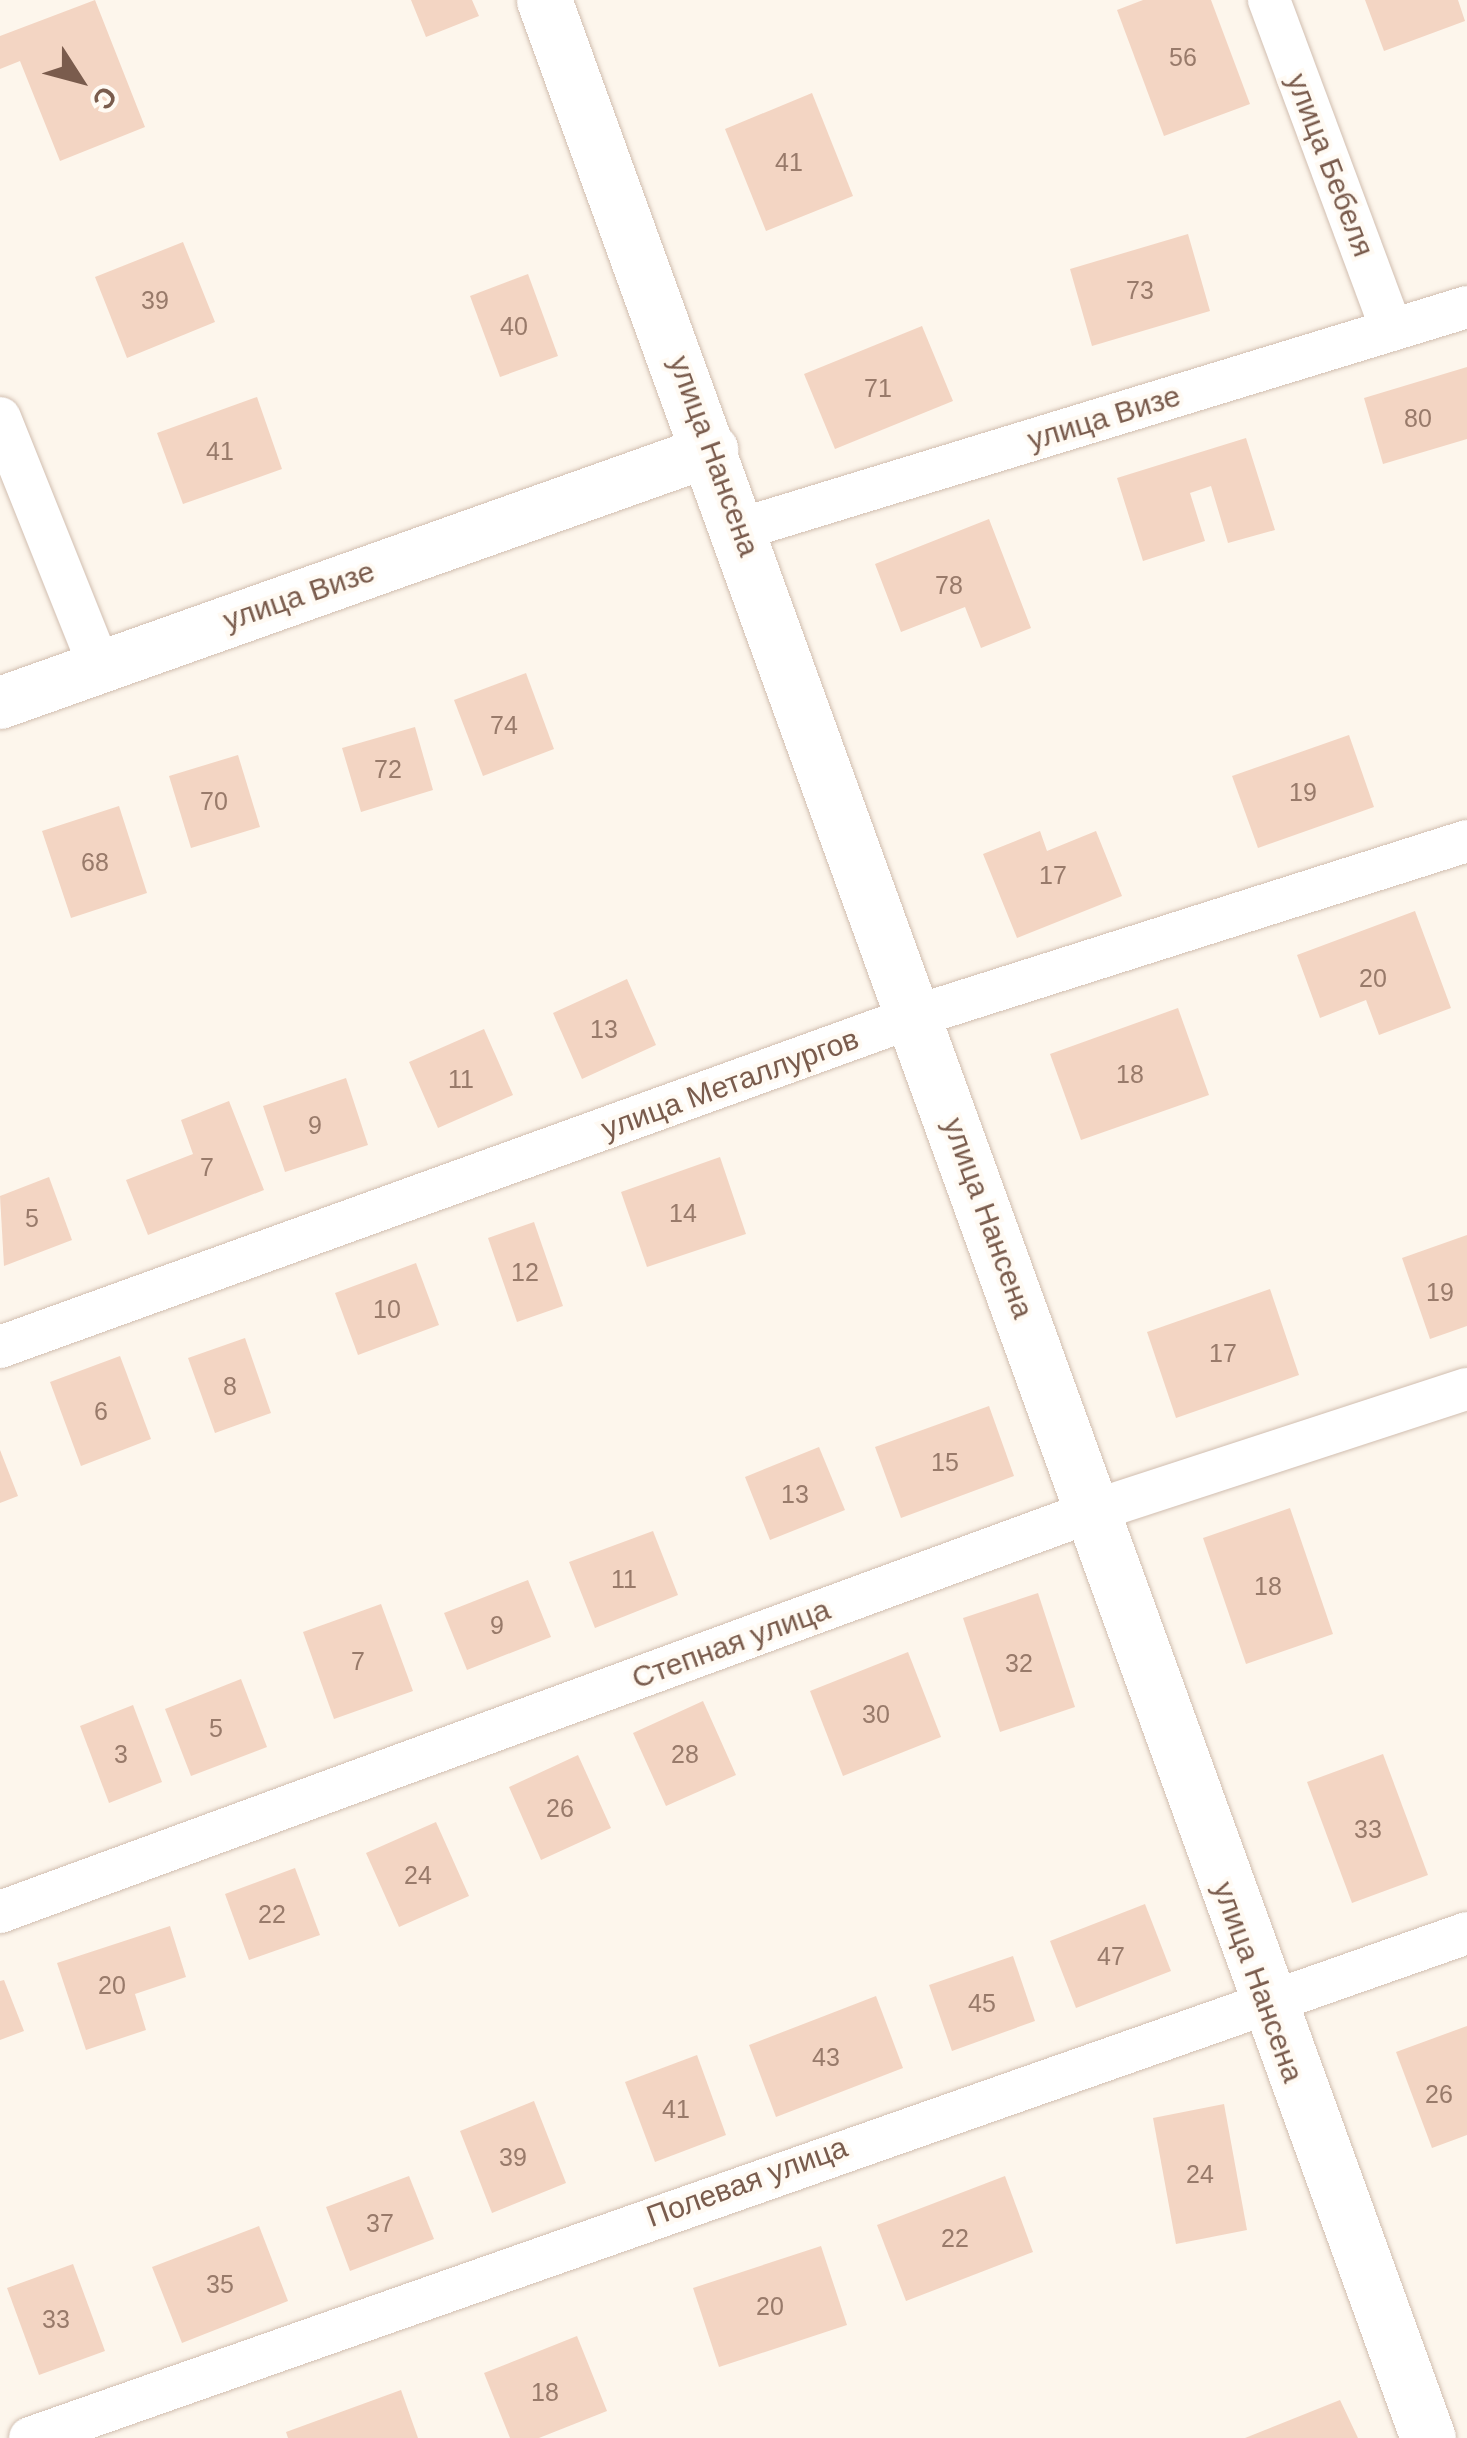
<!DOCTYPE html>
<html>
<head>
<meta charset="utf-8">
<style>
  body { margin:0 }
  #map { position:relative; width:1467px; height:2438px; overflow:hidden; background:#fdf6ec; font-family:Arial,sans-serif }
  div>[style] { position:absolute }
  .building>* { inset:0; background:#f3d5c3 }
  .roads { filter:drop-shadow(0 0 2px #d1beb0) drop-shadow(0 0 2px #d1beb0) }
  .minor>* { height:42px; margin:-21px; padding:0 21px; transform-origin:21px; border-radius:21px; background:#fff }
  .tertiary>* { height:52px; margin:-26px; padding:0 26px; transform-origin:26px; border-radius:26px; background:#fff }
  .secondary>* { height:55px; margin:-27.5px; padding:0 27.5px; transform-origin:27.5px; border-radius:27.5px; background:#fff }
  span { translate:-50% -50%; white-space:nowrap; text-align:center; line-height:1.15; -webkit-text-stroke:8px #fffaf3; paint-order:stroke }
  .number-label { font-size:25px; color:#987a6a }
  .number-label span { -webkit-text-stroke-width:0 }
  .street-label { font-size:30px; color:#7a5c4d }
  .north { position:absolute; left:30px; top:30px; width:100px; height:100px; -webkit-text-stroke:8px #fffaf3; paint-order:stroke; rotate:126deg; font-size:28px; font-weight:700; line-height:40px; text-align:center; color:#7a5c4d }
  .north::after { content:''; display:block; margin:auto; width:35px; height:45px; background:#7a5c4d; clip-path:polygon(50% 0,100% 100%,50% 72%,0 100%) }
</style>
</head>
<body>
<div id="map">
  <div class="building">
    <i style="clip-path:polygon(95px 0,145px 127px,60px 161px,20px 61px,0 69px,0 36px)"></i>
    <i style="clip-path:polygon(411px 0,472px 0,479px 16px,426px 37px)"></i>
    <i style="clip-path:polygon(1143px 0,1211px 0,1250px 104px,1164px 136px,1117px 10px)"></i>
    <i style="clip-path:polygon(1365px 0,1458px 0,1465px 21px,1384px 51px)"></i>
    <i style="clip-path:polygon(812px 93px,853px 196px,766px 231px,725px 129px)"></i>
    <i style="clip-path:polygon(1188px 234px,1210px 311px,1092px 346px,1070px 269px)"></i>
    <i style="clip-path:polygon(183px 242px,215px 322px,127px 358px,95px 277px)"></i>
    <i style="clip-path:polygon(528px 274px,558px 356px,500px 377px,470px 296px)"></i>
    <i style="clip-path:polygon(922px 326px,953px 401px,835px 449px,804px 374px)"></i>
    <i style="clip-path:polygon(1467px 367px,1467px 439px,1383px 464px,1364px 398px)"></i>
    <i style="clip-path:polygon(257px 397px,282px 469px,183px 504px,157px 433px)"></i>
    <i style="clip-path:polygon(1246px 438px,1275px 530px,1228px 543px,1211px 486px,1190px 493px,1205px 541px,1143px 561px,1117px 478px)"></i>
    <i style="clip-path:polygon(989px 519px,1031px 628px,981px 648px,965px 607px,901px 632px,875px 564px)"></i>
    <i style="clip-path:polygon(526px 673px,554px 749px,483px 776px,454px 700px)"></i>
    <i style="clip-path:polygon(415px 727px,433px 790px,361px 812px,342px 748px)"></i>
    <i style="clip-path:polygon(1349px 735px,1374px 807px,1258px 848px,1232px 776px)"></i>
    <i style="clip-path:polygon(238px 755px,260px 827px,191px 848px,169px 776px)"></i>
    <i style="clip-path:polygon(119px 806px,147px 893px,71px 918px,42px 831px)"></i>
    <i style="clip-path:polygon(1040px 831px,1047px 851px,1096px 831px,1122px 896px,1017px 938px,983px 854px)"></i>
    <i style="clip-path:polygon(1415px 911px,1451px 1008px,1379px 1035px,1366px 1000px,1320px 1018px,1297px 955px)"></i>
    <i style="clip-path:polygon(627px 979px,656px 1045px,582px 1079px,553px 1013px)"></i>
    <i style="clip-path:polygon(1178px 1008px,1209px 1095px,1081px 1140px,1050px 1054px)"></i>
    <i style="clip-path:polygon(484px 1029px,513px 1095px,438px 1128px,409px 1062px)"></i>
    <i style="clip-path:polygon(346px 1078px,368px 1145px,285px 1172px,263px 1106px)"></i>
    <i style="clip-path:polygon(229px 1101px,264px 1190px,148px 1235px,126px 1180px,193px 1154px,181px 1120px)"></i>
    <i style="clip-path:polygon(720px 1157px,746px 1234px,647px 1267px,621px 1192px)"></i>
    <i style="clip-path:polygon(49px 1177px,72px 1240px,4px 1266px,0 1196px)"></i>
    <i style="clip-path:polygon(534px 1222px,563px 1306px,517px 1322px,488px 1238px)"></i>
    <i style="clip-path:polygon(1467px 1235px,1467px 1326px,1430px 1339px,1402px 1258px)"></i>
    <i style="clip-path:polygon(416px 1263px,439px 1325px,358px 1355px,335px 1293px)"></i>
    <i style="clip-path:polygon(1270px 1289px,1299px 1375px,1176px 1418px,1147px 1332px)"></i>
    <i style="clip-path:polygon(245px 1338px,271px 1413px,215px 1433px,188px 1358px)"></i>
    <i style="clip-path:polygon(120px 1356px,151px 1439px,81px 1466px,50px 1382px)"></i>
    <i style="clip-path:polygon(989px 1406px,1014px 1476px,901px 1518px,875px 1447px)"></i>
    <i style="clip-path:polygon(819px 1447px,845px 1510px,770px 1540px,745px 1477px)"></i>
    <i style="clip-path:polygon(0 1450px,18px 1496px,0 1503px)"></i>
    <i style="clip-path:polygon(1290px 1508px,1333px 1634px,1246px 1664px,1203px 1538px)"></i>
    <i style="clip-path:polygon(653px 1531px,678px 1595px,595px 1628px,569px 1562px)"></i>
    <i style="clip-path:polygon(528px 1580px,551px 1637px,467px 1670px,444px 1613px)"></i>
    <i style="clip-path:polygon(1038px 1593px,1075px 1707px,1000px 1732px,963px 1618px)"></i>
    <i style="clip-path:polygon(381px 1604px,413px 1691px,334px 1719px,303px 1632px)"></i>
    <i style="clip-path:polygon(908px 1652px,941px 1737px,843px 1776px,810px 1691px)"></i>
    <i style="clip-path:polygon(241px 1679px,267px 1747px,191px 1776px,165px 1709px)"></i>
    <i style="clip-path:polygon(703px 1701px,736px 1775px,666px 1806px,633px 1733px)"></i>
    <i style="clip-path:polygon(133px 1705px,162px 1782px,109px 1803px,80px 1726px)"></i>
    <i style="clip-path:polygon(1383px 1754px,1428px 1875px,1352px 1903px,1307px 1782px)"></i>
    <i style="clip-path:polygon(578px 1755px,611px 1828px,541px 1860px,509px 1787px)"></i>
    <i style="clip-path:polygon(436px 1822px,469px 1896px,399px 1927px,366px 1853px)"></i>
    <i style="clip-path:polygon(295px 1868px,320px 1935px,249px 1960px,225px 1894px)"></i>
    <i style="clip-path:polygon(1145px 1904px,1171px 1971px,1076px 2008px,1050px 1941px)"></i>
    <i style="clip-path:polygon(170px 1926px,186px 1977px,135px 1994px,146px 2030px,86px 2050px,57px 1963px)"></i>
    <i style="clip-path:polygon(1013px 1956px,1035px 2021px,952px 2051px,929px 1985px)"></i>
    <i style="clip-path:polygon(4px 1980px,24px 2031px,0 2040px,0 1981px)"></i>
    <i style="clip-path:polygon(876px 1996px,903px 2068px,776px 2117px,749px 2045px)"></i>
    <i style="clip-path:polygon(1467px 2026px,1467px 2135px,1432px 2148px,1396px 2052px)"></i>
    <i style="clip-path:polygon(697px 2055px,726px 2135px,655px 2162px,625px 2082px)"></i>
    <i style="clip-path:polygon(534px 2101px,566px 2183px,492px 2213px,460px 2131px)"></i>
    <i style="clip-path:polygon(1224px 2104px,1247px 2230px,1176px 2244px,1153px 2118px)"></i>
    <i style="clip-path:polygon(409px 2176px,434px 2239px,350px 2271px,326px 2207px)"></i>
    <i style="clip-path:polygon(1005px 2176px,1033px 2252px,906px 2301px,877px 2225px)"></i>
    <i style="clip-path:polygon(259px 2226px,288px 2301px,182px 2343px,152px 2267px)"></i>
    <i style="clip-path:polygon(821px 2246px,847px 2325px,719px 2367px,693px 2288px)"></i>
    <i style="clip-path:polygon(73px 2264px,105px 2351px,39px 2375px,7px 2288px)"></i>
    <i style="clip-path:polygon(577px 2336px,607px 2411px,539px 2438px,510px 2438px,484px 2373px)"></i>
    <i style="clip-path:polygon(401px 2390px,418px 2438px,288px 2438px,286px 2432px)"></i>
    <i style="clip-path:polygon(1340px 2400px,1358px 2438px,1245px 2438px)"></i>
  </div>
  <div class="roads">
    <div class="minor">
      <i style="left:1269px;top:0;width:352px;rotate:69.6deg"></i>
      <i style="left:0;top:418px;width:267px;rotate:68.2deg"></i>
      <i style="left:741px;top:529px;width:759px;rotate:-17deg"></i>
      <i style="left:0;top:1347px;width:974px;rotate:-19.87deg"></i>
      <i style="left:916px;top:1016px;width:578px;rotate:-17.62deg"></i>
      <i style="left:0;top:1912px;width:1164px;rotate:-20.15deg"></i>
      <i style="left:1093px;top:1511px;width:393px;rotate:-18.1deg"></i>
      <i style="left:30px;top:2438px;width:1523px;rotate:-19.36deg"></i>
    </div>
    <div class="tertiary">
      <i style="left:0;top:703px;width:756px;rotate:-19.56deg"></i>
    </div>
    <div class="secondary">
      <i style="left:544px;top:0;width:2593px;rotate:70.07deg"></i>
    </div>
  </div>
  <div class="number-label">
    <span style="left:1183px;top:57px">56</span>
    <span style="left:789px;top:162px">41</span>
    <span style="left:1140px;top:290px">73</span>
    <span style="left:155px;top:300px">39</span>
    <span style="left:514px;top:326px">40</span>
    <span style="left:878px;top:388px">71</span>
    <span style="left:1418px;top:418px">80</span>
    <span style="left:220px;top:451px">41</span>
    <span style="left:949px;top:585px">78</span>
    <span style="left:504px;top:725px">74</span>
    <span style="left:388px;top:769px">72</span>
    <span style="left:1303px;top:792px">19</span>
    <span style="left:214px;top:801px">70</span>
    <span style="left:95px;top:862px">68</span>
    <span style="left:1053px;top:875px">17</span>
    <span style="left:1373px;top:978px">20</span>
    <span style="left:604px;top:1029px">13</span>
    <span style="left:1130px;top:1074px">18</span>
    <span style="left:461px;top:1079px">11</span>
    <span style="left:315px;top:1125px">9</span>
    <span style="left:207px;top:1167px">7</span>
    <span style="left:683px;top:1213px">14</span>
    <span style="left:32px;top:1218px">5</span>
    <span style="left:525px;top:1272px">12</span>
    <span style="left:1440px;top:1292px">19</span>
    <span style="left:387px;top:1309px">10</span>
    <span style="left:1223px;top:1353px">17</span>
    <span style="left:230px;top:1386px">8</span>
    <span style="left:101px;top:1411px">6</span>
    <span style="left:945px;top:1462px">15</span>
    <span style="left:795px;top:1494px">13</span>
    <span style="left:624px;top:1579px">11</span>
    <span style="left:1268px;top:1586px">18</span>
    <span style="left:497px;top:1625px">9</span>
    <span style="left:358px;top:1661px">7</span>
    <span style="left:1019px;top:1663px">32</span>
    <span style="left:876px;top:1714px">30</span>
    <span style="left:216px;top:1728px">5</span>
    <span style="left:121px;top:1754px">3</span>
    <span style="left:685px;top:1754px">28</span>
    <span style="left:560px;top:1808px">26</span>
    <span style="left:1368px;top:1829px">33</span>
    <span style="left:418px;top:1875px">24</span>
    <span style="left:272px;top:1914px">22</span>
    <span style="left:1111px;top:1956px">47</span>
    <span style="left:112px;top:1985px">20</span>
    <span style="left:982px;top:2003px">45</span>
    <span style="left:826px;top:2057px">43</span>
    <span style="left:1439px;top:2094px">26</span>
    <span style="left:676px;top:2109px">41</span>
    <span style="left:513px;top:2157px">39</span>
    <span style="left:1200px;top:2174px">24</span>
    <span style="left:380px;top:2223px">37</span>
    <span style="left:955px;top:2238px">22</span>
    <span style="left:220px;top:2284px">35</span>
    <span style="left:770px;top:2306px">20</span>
    <span style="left:56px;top:2319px">33</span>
    <span style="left:545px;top:2392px">18</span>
  </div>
  <div class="street-label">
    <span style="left:1330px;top:165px;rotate:69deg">улица Бебеля</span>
    <span style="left:1104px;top:418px;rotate:-17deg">улица Визе</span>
    <span style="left:714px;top:456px;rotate:70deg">улица Нансена</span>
    <span style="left:299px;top:596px;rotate:-19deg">улица Визе</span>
    <span style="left:730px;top:1084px;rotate:-20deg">улица Металлургов</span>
    <span style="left:988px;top:1218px;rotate:70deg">улица Нансена</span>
    <span style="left:731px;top:1644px;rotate:-20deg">Степная улица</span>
    <span style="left:1258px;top:1982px;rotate:70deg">улица Нансена</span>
    <span style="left:747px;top:2182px;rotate:-20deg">Полевая улица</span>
  </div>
  <div class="north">С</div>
</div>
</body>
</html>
